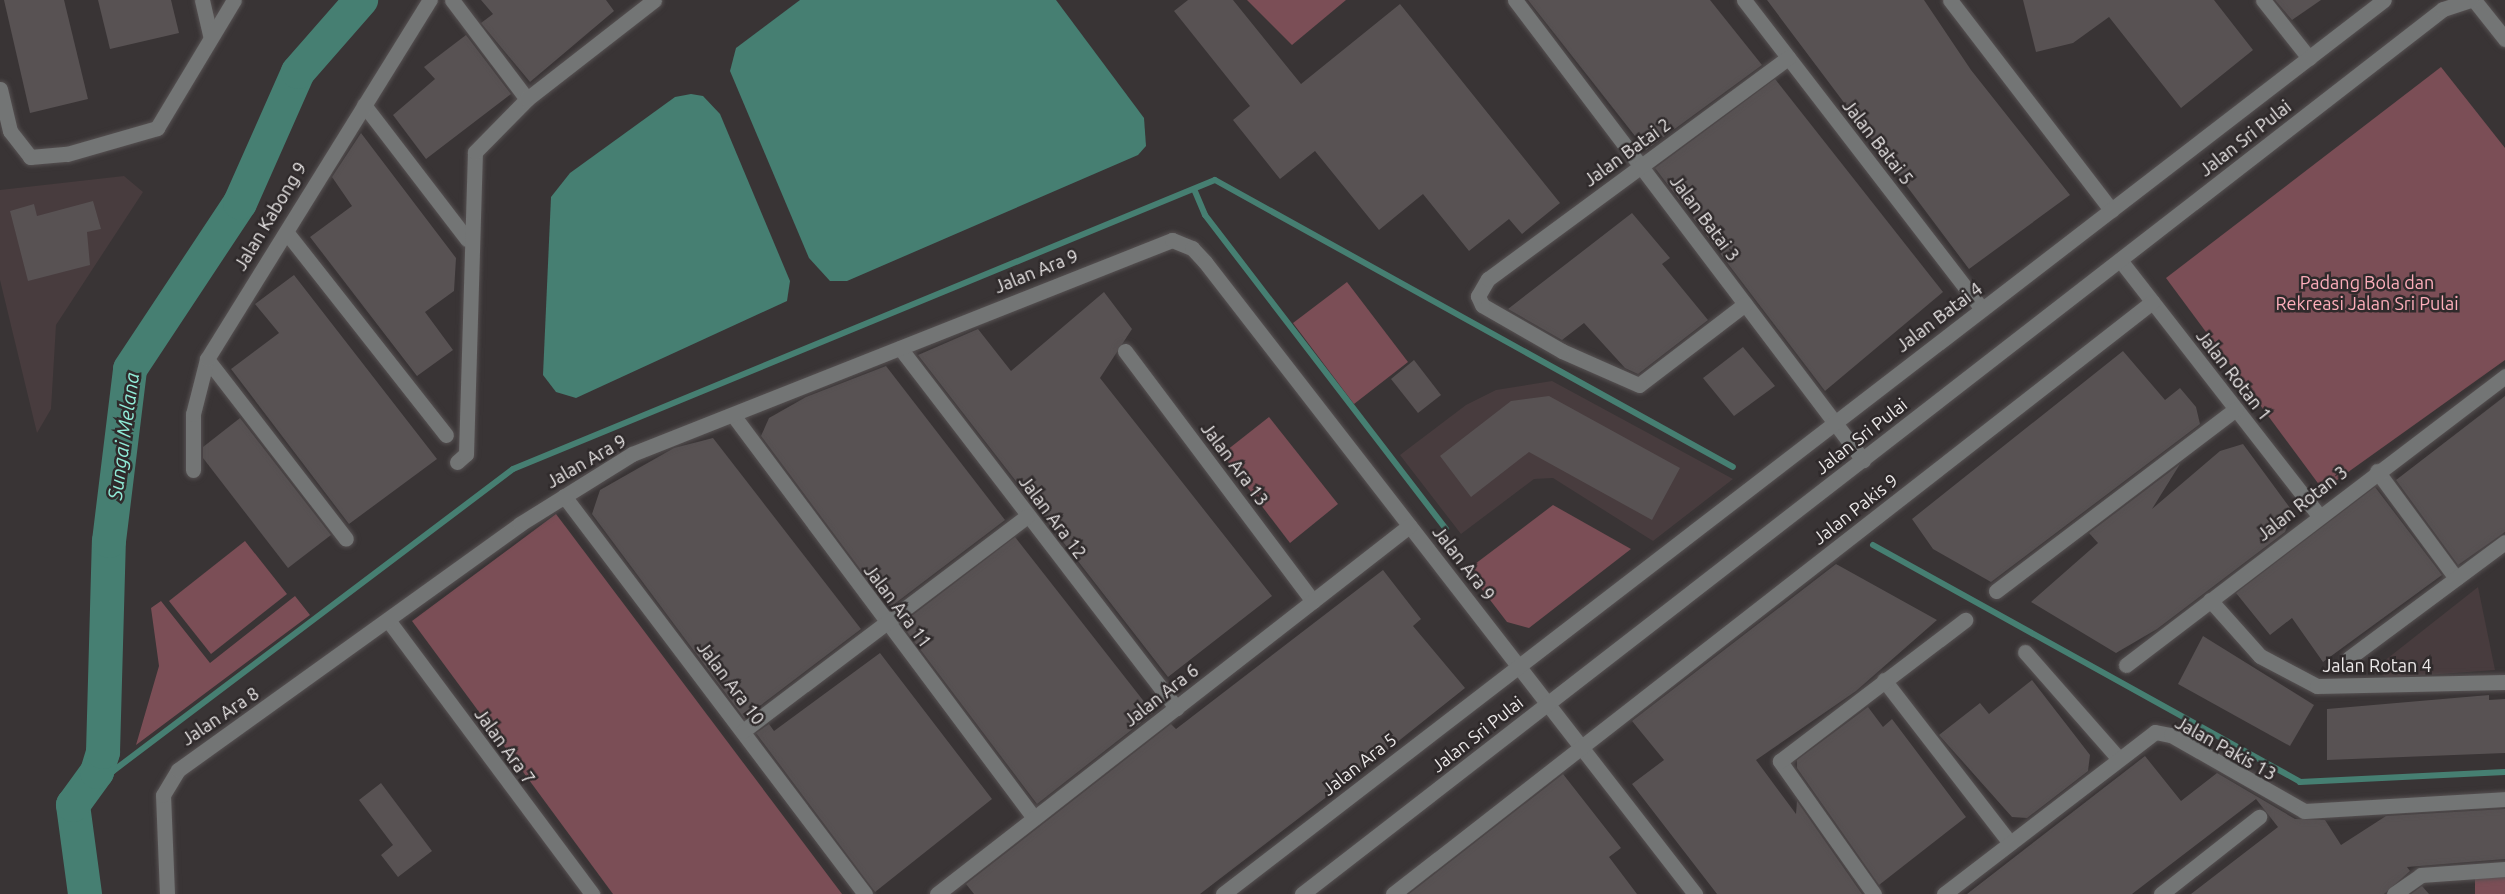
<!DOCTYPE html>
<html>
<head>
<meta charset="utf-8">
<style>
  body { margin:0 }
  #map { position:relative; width:2505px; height:894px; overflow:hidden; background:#393435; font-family:Ubuntu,sans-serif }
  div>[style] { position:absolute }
  .built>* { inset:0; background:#483c3e }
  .green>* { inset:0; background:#7b4e56 }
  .water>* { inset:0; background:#467f72 }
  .stream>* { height:6px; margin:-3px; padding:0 3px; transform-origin:3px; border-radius:3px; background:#467f72 }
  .river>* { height:34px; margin:-17px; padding:0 17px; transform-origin:17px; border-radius:17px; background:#467f72 }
  .building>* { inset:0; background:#585253 }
  .roads { filter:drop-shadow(0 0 2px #565152) drop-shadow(0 0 2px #565152) }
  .minor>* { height:15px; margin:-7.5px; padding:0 7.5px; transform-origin:7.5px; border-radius:7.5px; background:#737575 }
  span { translate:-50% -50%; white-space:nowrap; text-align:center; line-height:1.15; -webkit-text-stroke:5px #2f2a2b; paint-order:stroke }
  .street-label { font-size:18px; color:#ece9e9 }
  .park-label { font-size:18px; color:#fdaebb }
  .water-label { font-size:20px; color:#91ecd8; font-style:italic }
</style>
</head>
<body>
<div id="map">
  <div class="built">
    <i style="clip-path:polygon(124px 176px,143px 192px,56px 325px,51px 409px,37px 433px,0 280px,0 190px)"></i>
    <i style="clip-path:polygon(1552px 381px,1733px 479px,1653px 541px,1553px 478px,1534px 479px,1461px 534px,1400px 455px,1466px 405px,1496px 390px)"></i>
    <i style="clip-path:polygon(2478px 587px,2495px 670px,2386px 678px,2374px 669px)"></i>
  </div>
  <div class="green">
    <i style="clip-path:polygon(1247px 0,1346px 0,1292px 45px)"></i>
    <i style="clip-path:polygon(2441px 67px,2505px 148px,2505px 360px,2323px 490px,2166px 278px)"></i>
    <i style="clip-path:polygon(1347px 282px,1408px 362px,1354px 404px,1293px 323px)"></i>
    <i style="clip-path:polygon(1269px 417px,1338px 504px,1290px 543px,1222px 454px)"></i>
    <i style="clip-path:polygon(1553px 505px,1631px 549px,1529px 628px,1507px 622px,1467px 570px)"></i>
    <i style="clip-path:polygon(556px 514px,842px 894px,613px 894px,412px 621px)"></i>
    <i style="clip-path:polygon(245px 541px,287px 594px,211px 654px,169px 601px)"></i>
    <i style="clip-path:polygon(295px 596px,310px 615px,136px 745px,159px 666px,151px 608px,161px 601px,210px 663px)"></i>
    <i style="clip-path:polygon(2505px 877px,2505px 894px,2475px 894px,2475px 878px)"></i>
  </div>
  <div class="water">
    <i style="clip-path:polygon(800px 0,1056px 0,1144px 118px,1146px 146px,1138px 155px,847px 281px,830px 281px,809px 258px,730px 71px,736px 48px)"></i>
    <i style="clip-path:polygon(691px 94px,703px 96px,720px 114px,790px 281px,787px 301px,576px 398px,556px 392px,543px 375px,551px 197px,570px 173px,675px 97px)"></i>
  </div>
  <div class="stream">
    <i style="left:1194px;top:189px;width:28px;rotate:67deg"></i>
    <i style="left:1205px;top:215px;width:396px;rotate:52.5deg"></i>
    <i style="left:1873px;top:545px;width:488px;rotate:29deg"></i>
    <i style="left:2300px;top:782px;width:205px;rotate:-2.8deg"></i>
    <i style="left:97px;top:772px;width:16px;rotate:-4deg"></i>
    <i style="left:113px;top:771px;width:501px;rotate:-37.05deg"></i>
    <i style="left:513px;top:469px;width:759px;rotate:-22.38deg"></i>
    <i style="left:1215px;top:180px;width:592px;rotate:28.99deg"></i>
  </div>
  <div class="river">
    <i style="left:85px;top:894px;width:90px;rotate:-97.7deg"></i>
    <i style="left:73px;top:805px;width:41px;rotate:-54deg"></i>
    <i style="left:97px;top:772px;width:21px;rotate:-73deg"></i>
    <i style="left:103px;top:752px;width:211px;rotate:-88.4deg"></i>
    <i style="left:109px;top:541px;width:173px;rotate:-83deg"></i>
    <i style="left:130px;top:369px;width:199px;rotate:-56.5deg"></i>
    <i style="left:240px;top:203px;width:143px;rotate:-66.1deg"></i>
    <i style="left:298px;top:72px;width:96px;rotate:-48.8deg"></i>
  </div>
  <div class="building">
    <i style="clip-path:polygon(4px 0,64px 0,88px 99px,30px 113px)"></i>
    <i style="clip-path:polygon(98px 0,171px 0,179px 33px,110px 49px)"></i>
    <i style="clip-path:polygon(481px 0,606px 0,614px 11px,530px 82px,481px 23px,493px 14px)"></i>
    <i style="clip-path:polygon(1188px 0,1233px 0,1301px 84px,1400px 4px,1560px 203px,1522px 234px,1509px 219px,1469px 251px,1423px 194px,1379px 230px,1315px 151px,1280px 179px,1233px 120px,1250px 106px,1174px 11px)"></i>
    <i style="clip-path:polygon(1528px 0,1710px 0,1762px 65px,1646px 150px)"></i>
    <i style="clip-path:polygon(1767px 0,1924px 0,1971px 70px,2070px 195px,1969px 269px)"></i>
    <i style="clip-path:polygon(2023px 0,2214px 0,2253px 50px,2181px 108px,2109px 17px,2073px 43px,2036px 52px)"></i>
    <i style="clip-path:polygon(2275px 0,2321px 0,2292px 20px)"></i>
    <i style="clip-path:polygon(466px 35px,511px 94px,426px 159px,393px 115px,435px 79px,424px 67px)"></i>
    <i style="clip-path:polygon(1775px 79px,1943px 292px,1825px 391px,1655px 168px)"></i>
    <i style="clip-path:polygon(361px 133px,456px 258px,454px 291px,425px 312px,453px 350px,417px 376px,310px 237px,352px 206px,332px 177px)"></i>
    <i style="clip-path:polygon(93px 201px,101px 229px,87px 232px,90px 265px,28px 281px,10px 211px,34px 204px,37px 216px)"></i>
    <i style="clip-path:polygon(1632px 213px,1670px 258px,1662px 264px,1708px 320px,1638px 374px,1625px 368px,1584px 323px,1562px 340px,1508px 309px)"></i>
    <i style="clip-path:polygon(294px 275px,437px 459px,349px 524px,231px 369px,279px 333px,255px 304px)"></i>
    <i style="clip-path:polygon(1104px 292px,1132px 329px,1100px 378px,1272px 596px,1168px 677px,918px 355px,978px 329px,1011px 371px)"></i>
    <i style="clip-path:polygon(1743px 347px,1775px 386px,1734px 416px,1703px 378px)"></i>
    <i style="clip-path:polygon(2123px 351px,2165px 400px,2180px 388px,2196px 407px,2200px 424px,1991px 582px,1933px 549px,1912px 519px)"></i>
    <i style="clip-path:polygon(1414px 360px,1441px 395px,1418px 413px,1391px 379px)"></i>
    <i style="clip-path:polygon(886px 366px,1005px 520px,889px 608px,761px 436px,769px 418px,806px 397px)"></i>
    <i style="clip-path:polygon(1549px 396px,1680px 468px,1652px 520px,1529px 452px,1471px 497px,1440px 456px,1511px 401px)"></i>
    <i style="clip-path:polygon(2505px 396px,2505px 532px,2458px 565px,2396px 480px)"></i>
    <i style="clip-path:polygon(240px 418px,331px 535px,288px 568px,203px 458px,203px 447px)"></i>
    <i style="clip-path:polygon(713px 438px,861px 629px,744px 718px,592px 514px,600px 490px,674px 448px)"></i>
    <i style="clip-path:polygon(2243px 444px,2293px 512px,2285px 532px,2157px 629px,2116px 653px,2031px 602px,2098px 543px,2089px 533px,2180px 464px,2152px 509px,2220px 451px)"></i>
    <i style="clip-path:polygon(2375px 487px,2442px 575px,2323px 662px,2292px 618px,2270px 635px,2236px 593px)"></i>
    <i style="clip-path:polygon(1015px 537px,1153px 713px,1037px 804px,901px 624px)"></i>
    <i style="clip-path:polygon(1836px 564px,1937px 620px,1856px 691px,1756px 760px,1796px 814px,1797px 801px,1862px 894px,1717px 894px,1632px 784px,1664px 760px,1632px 721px)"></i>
    <i style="clip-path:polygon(1383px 570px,1421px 619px,1413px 626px,1465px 688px,1376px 759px,1200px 894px,974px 894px,966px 884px,1171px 724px,1176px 729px)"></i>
    <i style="clip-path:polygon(2203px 636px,2314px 705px,2290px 746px,2178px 684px)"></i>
    <i style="clip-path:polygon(880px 653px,992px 799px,875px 892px,756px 733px,769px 724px,774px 731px)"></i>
    <i style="clip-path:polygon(2032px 680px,2090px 755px,2088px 771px,2027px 818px,2012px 817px,1939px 735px,1980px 703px,1989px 714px)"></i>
    <i style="clip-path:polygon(2489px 695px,2489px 700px,2505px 699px,2505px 753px,2327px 760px,2327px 709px)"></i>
    <i style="clip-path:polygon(1868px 707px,1883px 727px,1892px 719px,1966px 817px,1879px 885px,1797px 768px,1797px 760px)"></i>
    <i style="clip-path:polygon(2145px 756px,2181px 801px,2217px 773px,2295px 819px,2325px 820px,2341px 845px,2386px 816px,2505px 809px,2505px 859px,2407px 867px,2410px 871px,2384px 894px,2191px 894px,2278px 827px,2256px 799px,2132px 894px,1967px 894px)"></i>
    <i style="clip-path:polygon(1563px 774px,1621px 848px,1609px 857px,1637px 894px,1409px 894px)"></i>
    <i style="clip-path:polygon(381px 783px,432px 851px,398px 877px,381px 855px,393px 845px,359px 800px)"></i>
    <i style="clip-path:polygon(2422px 886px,2429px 894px,2411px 894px)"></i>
  </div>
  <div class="roads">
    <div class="minor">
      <i style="left:202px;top:0;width:36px;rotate:77deg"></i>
      <i style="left:452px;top:0;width:124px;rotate:52.9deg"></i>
      <i style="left:1515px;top:0;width:577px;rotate:52.89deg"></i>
      <i style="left:1744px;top:0;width:390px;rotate:52.4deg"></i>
      <i style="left:1950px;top:0;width:265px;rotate:52.5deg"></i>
      <i style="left:2263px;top:0;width:74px;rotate:51.6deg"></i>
      <i style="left:2474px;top:0;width:50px;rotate:51.5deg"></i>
      <i style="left:0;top:89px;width:43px;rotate:76.6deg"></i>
      <i style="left:10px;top:131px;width:33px;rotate:52deg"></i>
      <i style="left:30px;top:157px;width:37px;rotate:-5deg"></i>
      <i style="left:67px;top:154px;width:94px;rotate:-16.1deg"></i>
      <i style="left:157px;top:128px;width:149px;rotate:-59deg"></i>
      <i style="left:364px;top:105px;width:169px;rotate:52.5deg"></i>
      <i style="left:287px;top:233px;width:257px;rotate:51.8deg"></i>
      <i style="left:2120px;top:260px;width:322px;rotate:52.1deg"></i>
      <i style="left:1745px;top:304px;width:133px;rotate:142.6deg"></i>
      <i style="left:1639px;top:385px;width:84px;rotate:-156.2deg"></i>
      <i style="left:1562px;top:351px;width:92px;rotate:-150.1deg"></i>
      <i style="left:1482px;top:305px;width:10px;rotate:-114deg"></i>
      <i style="left:1478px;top:296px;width:20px;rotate:-60deg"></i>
      <i style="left:1488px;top:279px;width:373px;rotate:-36.4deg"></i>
      <i style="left:900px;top:348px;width:454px;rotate:52.5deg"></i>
      <i style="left:1125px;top:351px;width:313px;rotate:53.1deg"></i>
      <i style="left:207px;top:359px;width:227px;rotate:52.3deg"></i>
      <i style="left:733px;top:415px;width:503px;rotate:53.24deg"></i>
      <i style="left:457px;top:462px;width:12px;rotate:-42deg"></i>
      <i style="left:466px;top:454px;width:302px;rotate:-88.3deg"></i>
      <i style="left:475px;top:152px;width:74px;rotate:-45.5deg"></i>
      <i style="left:527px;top:99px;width:161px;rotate:-37.9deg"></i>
      <i style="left:193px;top:470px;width:56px;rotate:-90deg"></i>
      <i style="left:193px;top:414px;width:57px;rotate:-75.7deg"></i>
      <i style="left:207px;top:359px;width:423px;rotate:-58.2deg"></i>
      <i style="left:2377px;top:471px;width:133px;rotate:53.6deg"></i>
      <i style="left:564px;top:496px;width:499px;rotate:52.9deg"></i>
      <i style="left:1996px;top:591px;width:301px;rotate:-37.2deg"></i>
      <i style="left:2210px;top:600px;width:75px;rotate:48.2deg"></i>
      <i style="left:2260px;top:656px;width:64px;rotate:27.8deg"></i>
      <i style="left:2317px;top:686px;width:188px;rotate:-1.2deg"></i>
      <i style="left:388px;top:620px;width:342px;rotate:53.3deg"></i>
      <i style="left:2025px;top:652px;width:142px;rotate:48.7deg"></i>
      <i style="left:2349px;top:658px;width:194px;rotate:-36.6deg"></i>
      <i style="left:2126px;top:665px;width:477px;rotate:-37.3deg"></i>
      <i style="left:1884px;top:680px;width:206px;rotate:52.3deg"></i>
      <i style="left:743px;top:731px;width:356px;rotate:-37.1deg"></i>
      <i style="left:167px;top:894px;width:99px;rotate:-92.3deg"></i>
      <i style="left:163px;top:795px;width:29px;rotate:-59deg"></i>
      <i style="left:178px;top:770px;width:421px;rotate:-35.7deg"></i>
      <i style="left:520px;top:524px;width:132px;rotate:-32deg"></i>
      <i style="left:632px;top:454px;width:581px;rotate:-21.62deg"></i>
      <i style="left:1172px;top:240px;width:22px;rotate:22deg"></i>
      <i style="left:1192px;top:248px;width:19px;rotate:47deg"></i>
      <i style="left:1205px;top:262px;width:800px;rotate:52.21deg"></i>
      <i style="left:937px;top:894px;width:599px;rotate:-37.94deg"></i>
      <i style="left:1223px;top:894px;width:1465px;rotate:-37.6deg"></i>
      <i style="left:1302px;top:894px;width:1444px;rotate:-37.8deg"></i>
      <i style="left:2443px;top:9px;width:29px;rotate:-18deg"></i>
      <i style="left:1393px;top:894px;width:963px;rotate:-37.95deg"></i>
      <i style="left:1874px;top:894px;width:163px;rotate:-125.3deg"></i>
      <i style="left:1780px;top:761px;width:233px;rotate:-37.3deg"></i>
      <i style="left:1944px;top:894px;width:266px;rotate:-37.5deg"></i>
      <i style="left:2155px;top:732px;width:16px;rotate:11deg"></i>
      <i style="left:2171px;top:735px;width:153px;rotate:29.7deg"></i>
      <i style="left:2304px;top:811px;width:201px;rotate:-3.4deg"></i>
      <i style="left:2161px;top:894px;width:125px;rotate:-38.2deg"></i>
      <i style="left:2394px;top:894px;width:33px;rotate:-35deg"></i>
      <i style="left:2421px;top:875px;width:84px;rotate:-4.1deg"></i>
    </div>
  </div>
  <div class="street-label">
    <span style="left:2245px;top:138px;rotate:-38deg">Jalan Sri Pulai</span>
    <span style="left:1878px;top:142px;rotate:52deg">Jalan Batai 5</span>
    <span style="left:1627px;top:152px;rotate:-36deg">Jalan Batai 2</span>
    <span style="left:270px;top:216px;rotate:-59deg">Jalan Kabong 9</span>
    <span style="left:1705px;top:218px;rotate:53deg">Jalan Batai 3</span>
    <span style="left:1036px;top:271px;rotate:-22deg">Jalan Ara 9</span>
    <span style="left:1939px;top:317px;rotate:-37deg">Jalan Batai 4</span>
    <span style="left:2234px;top:375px;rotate:52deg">Jalan Rotan 1</span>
    <span style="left:1861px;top:436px;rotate:-38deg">Jalan Sri Pulai</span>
    <span style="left:586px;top:461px;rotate:-30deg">Jalan Ara 9</span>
    <span style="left:1235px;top:464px;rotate:53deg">Jalan Ara 13</span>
    <span style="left:2302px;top:503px;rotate:-38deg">Jalan Rotan 3</span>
    <span style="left:1855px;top:509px;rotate:-38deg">Jalan Pakis 9</span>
    <span style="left:1053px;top:517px;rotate:53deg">Jalan Ara 12</span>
    <span style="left:1464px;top:563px;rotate:52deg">Jalan Ara 9</span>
    <span style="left:898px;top:606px;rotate:53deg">Jalan Ara 11</span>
    <span style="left:2377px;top:665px">Jalan Rotan 4</span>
    <span style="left:731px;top:683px;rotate:53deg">Jalan Ara 10</span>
    <span style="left:1161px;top:695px;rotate:-38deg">Jalan Ara 6</span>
    <span style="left:220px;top:716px;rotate:-34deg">Jalan Ara 8</span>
    <span style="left:1477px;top:734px;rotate:-38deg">Jalan Sri Pulai</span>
    <span style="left:505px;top:746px;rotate:54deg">Jalan Ara 7</span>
    <span style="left:2226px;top:748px;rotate:29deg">Jalan Pakis 13</span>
    <span style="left:1359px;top:764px;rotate:-38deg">Jalan Ara 5</span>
  </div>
  <div class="park-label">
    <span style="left:2367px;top:293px">Padang Bola dan<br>Rekreasi Jalan Sri Pulai</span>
  </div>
  <div class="water-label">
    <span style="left:123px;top:436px;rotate:-82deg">Sungai Melana</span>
  </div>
</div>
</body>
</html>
